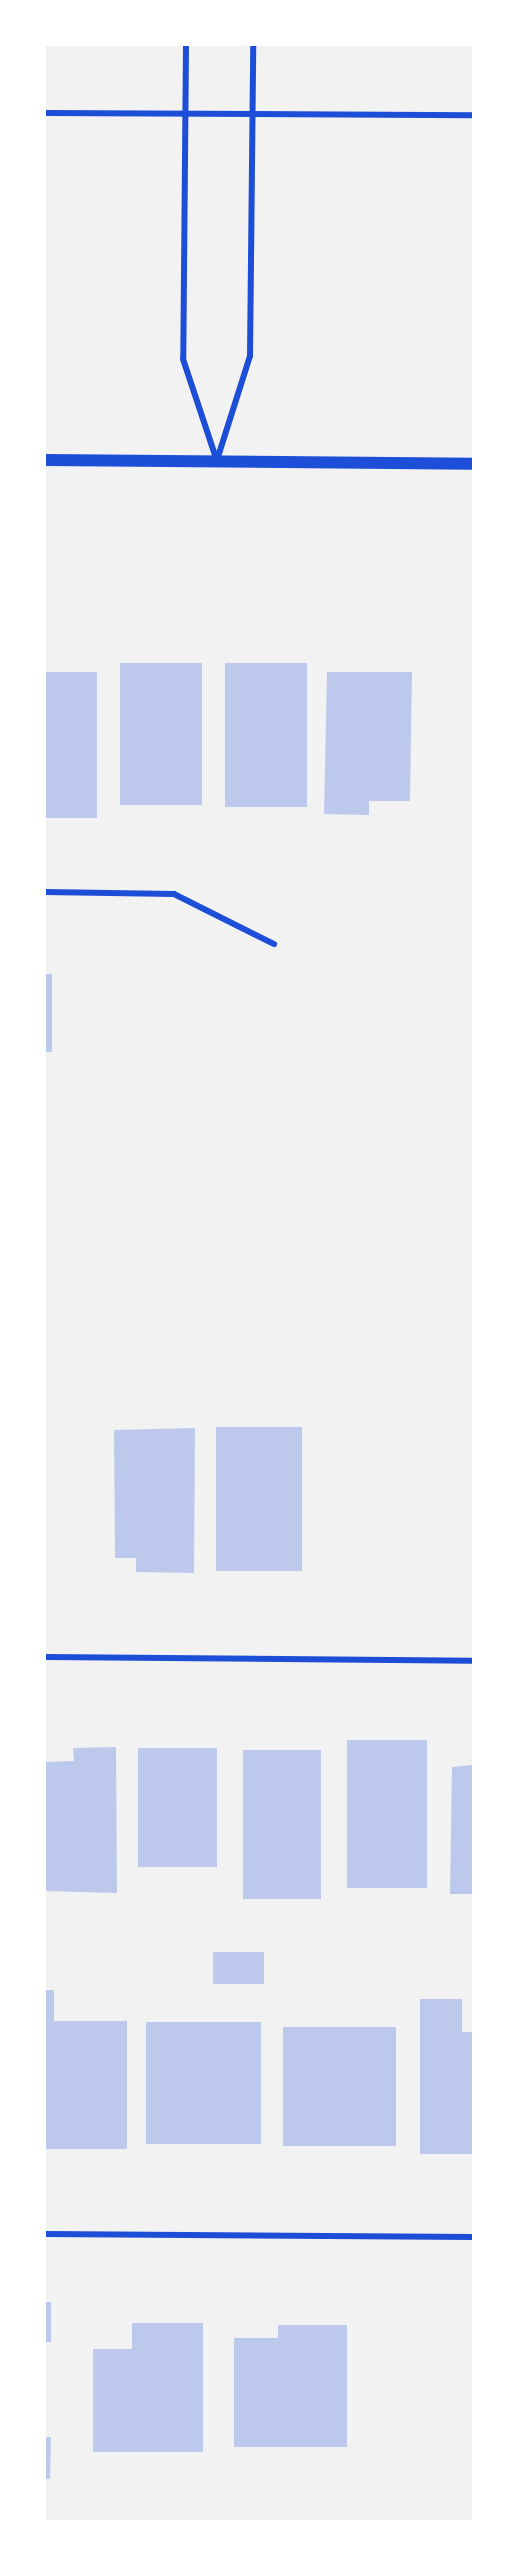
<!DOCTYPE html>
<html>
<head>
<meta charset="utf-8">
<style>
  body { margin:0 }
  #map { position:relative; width:518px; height:2566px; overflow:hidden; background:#f2f2f2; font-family:Raleway,sans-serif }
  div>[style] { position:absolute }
  .building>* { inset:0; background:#bdc9ec }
  .minor>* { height:6px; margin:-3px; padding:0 3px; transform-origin:3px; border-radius:3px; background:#1d4ed8 }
  .secondary>* { height:12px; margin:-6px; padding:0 6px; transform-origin:6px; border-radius:6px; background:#1d4ed8 }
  span { translate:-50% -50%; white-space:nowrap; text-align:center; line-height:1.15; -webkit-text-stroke:6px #fff; paint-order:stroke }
  .frame { position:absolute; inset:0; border:46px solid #fff; pointer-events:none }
</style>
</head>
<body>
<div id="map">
  <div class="building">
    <i style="clip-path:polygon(120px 663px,202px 663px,202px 805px,120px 805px)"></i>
    <i style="clip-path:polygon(225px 663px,307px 663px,307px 807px,225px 807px)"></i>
    <i style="clip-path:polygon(45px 672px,97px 672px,97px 818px,45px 818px)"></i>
    <i style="clip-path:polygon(327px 672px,412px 672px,410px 801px,369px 801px,369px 815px,324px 814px)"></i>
    <i style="clip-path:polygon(45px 974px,52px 974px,52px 1052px,45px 1052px)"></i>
    <i style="clip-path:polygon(216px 1427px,302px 1427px,302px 1571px,216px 1571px)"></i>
    <i style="clip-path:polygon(195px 1428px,194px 1573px,136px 1572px,136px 1558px,115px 1558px,114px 1430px)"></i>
    <i style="clip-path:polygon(347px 1740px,427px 1740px,427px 1888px,347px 1888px)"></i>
    <i style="clip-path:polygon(116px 1747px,117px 1893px,45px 1891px,45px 1762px,74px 1761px,73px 1748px)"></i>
    <i style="clip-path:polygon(138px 1748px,217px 1748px,217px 1867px,138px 1867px)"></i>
    <i style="clip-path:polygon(243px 1750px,321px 1750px,321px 1899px,243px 1899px)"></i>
    <i style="clip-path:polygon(473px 1765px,473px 1894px,450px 1894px,452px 1767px)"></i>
    <i style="clip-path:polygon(213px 1952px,264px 1952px,264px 1984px,213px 1984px)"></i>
    <i style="clip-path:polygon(45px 1990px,54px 1990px,54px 2021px,127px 2021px,127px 2149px,45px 2149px)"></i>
    <i style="clip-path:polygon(420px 1999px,462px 1999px,462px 2032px,473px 2032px,473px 2154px,420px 2154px)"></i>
    <i style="clip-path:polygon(146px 2022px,261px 2022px,261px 2144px,146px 2144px)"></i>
    <i style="clip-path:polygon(283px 2027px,396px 2027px,396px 2146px,283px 2146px)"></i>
    <i style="clip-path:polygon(45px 2302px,51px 2302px,51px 2342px,45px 2342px)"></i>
    <i style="clip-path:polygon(132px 2323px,203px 2323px,203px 2452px,93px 2452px,93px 2349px,132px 2349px)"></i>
    <i style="clip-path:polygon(278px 2325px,347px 2325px,347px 2447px,234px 2447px,234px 2338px,278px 2338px)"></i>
    <i style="clip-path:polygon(45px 2437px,51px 2437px,50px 2479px,45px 2479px)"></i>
  </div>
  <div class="minor">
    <i style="left:186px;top:45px;width:314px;rotate:90.5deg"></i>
    <i style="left:183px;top:359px;width:108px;rotate:71.6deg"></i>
    <i style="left:45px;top:113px;width:428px;rotate:0.3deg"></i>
    <i style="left:217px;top:460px;width:109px;rotate:-72.4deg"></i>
    <i style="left:250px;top:356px;width:311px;rotate:-89.4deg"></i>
    <i style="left:45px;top:892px;width:129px;rotate:0.9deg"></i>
    <i style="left:174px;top:894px;width:112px;rotate:26.6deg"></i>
    <i style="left:45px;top:1657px;width:428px;rotate:0.5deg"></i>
    <i style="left:45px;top:2234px;width:428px;rotate:0.4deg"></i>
  </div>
  <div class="secondary">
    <i style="left:45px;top:460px;width:428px;rotate:0.5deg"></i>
  </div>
  <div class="frame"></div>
</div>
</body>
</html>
